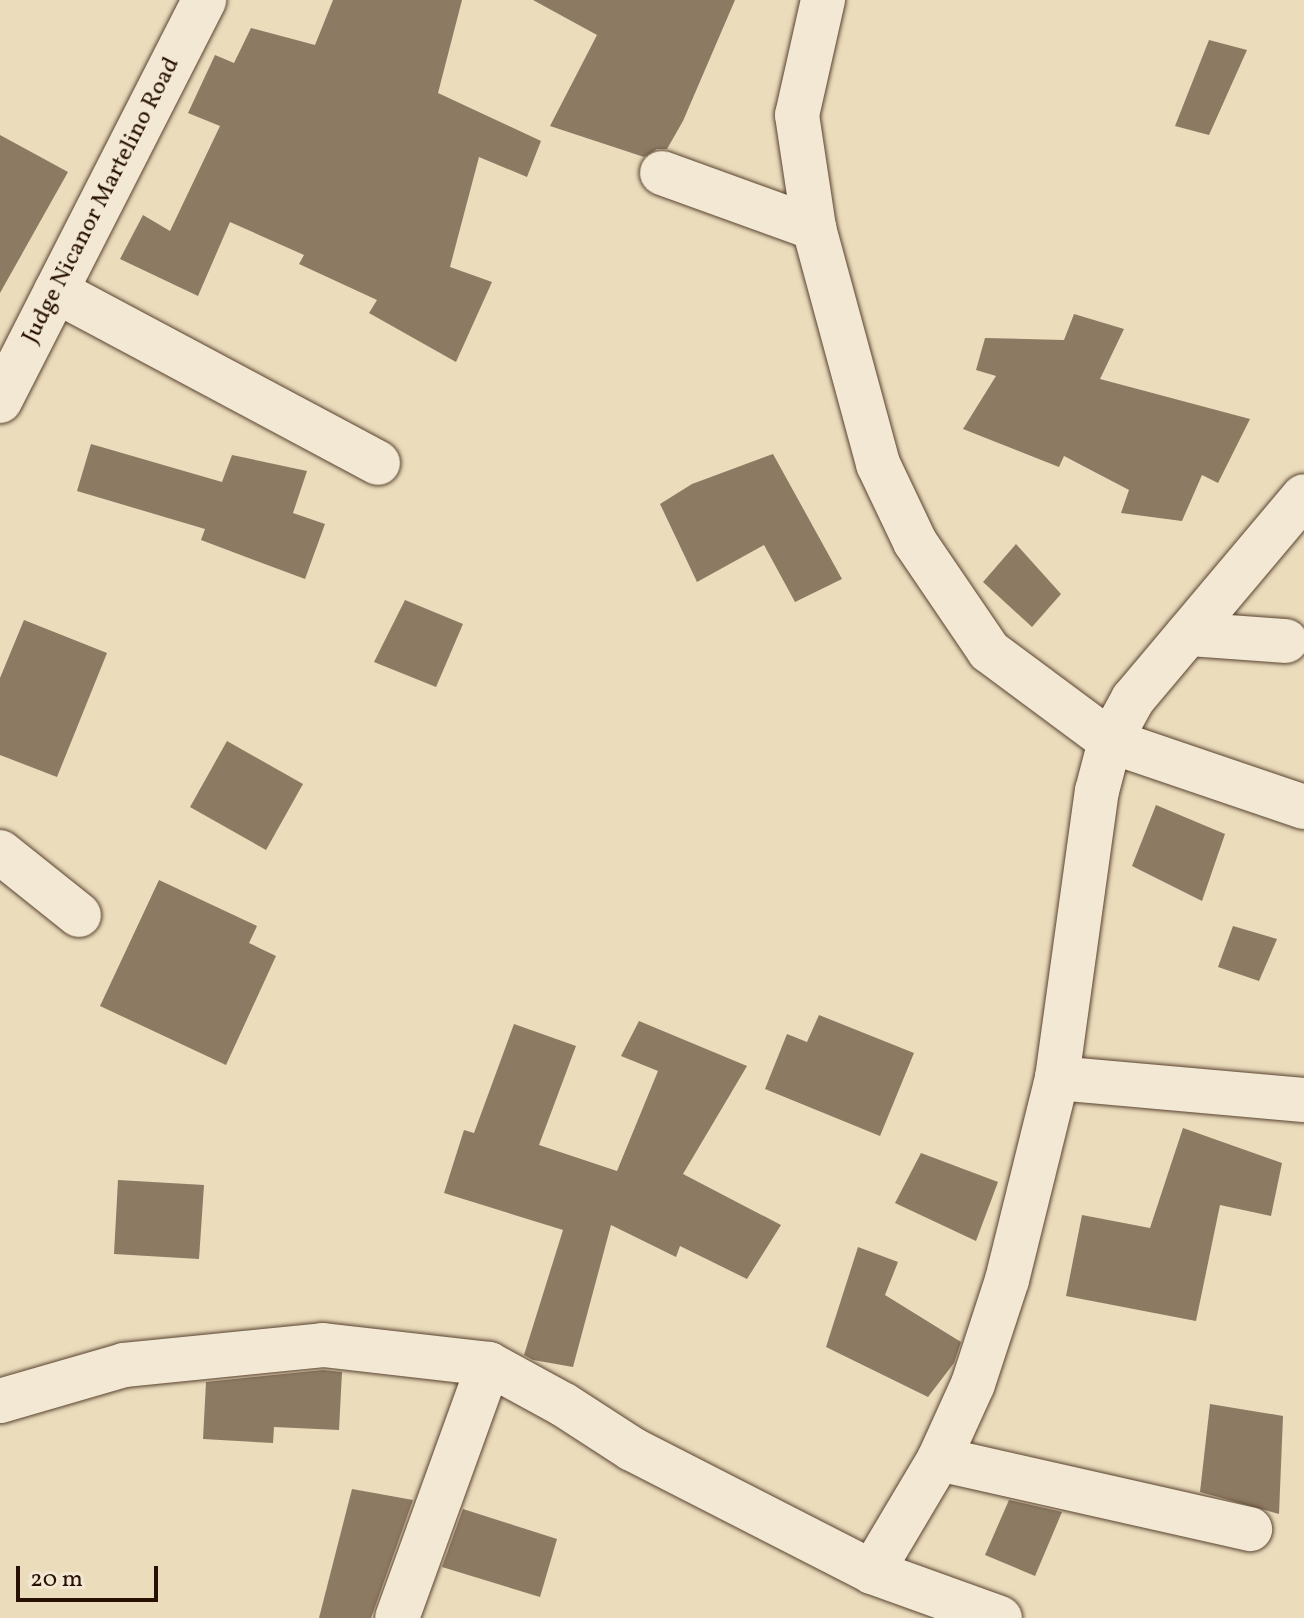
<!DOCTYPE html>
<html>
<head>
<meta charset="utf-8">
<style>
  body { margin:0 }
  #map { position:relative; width:1304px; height:1618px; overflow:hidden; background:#ebdcbc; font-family:Vollkorn,serif }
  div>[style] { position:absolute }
  .building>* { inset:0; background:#8d7a63 }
  .roads { filter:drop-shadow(0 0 2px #594330) drop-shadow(0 0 2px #594330) }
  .minor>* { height:44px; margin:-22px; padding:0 22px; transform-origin:22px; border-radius:22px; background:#f2e8d3 }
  span { translate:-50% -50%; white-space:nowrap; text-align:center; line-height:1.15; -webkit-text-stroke:7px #f2e8d3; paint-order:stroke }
  .street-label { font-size:24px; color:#281002 }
  .scale { position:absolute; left:16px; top:1566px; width:142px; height:36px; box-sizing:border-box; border:4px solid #281002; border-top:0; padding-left:10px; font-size:24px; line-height:28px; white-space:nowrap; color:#281002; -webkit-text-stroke:6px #f2e8d3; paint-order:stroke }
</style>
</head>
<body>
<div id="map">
  <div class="building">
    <i style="clip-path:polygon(333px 0,462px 0,438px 93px,541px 141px,527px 177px,479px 157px,450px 267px,492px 282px,456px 362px,369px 313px,377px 300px,299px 264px,304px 255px,230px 222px,198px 296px,120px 259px,143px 215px,170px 231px,220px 126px,188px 113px,215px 55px,234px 63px,251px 28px,315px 45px)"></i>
    <i style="clip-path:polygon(533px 0,735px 0,683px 121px,667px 149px,657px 149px,644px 157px,550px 126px,597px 35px)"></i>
    <i style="clip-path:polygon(1209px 40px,1247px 50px,1209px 135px,1175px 126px)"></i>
    <i style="clip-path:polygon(0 135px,68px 172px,0 293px)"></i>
    <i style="clip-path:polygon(1074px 314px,1124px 329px,1100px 379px,1250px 419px,1218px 483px,1202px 475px,1182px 521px,1121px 513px,1129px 490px,1064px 456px,1059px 467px,963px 429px,996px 376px,976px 370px,985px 338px,1064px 340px)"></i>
    <i style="clip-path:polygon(91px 444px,222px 482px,232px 455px,307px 471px,293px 513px,325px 524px,305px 579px,201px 540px,205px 529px,77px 491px)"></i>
    <i style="clip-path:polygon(773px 454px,842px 579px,795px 602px,764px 545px,697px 582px,660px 504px,692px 484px)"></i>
    <i style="clip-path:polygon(1016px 544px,1061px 594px,1032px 627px,983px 582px)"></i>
    <i style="clip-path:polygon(405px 600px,463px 624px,436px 687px,374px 662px)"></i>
    <i style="clip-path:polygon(24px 620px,107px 653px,57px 777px,0 755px,0 678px)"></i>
    <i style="clip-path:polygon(227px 741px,303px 784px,266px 850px,190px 807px)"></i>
    <i style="clip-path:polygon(1156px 805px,1225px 834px,1202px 901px,1132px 866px)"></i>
    <i style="clip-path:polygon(159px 880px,257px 926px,249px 943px,276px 956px,226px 1065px,100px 1006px)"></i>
    <i style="clip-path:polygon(1233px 926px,1277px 939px,1259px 981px,1218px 967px)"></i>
    <i style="clip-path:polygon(819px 1015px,914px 1053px,880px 1136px,765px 1089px,787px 1034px,807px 1042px)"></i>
    <i style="clip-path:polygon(639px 1021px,747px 1066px,683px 1174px,781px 1225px,747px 1279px,680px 1246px,676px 1257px,611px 1225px,573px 1367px,533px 1360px,524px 1355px,563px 1230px,444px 1193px,464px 1130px,474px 1133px,514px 1024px,576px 1046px,539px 1145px,617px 1171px,658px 1071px,621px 1056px)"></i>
    <i style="clip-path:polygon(1183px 1128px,1282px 1163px,1271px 1216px,1220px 1205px,1196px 1321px,1066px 1296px,1082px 1215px,1150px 1228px)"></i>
    <i style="clip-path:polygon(921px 1153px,998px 1182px,976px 1241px,895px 1203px)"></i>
    <i style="clip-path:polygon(118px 1180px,204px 1185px,199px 1259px,114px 1254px)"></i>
    <i style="clip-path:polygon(858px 1247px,898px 1262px,885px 1295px,961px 1342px,954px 1363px,928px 1397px,826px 1347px)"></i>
    <i style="clip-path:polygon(323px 1370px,342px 1372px,339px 1430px,274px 1427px,273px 1443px,203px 1439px,206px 1382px)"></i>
    <i style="clip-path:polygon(1210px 1404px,1283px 1416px,1279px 1514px,1200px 1492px)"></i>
    <i style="clip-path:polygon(352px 1489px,413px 1500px,371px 1618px,319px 1618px)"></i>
    <i style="clip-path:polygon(1009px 1500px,1062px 1512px,1035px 1576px,985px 1555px)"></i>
    <i style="clip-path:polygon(463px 1509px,557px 1539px,540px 1597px,442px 1567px)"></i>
  </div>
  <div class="roads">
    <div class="minor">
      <i style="left:823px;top:0;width:118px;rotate:102.7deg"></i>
      <i style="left:797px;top:115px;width:114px;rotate:81.4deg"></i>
      <i style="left:814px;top:228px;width:245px;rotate:74.8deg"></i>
      <i style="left:878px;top:464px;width:86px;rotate:64.6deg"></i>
      <i style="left:915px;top:542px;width:132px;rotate:55.8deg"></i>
      <i style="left:989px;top:651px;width:151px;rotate:36.6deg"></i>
      <i style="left:1110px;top:741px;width:205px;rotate:18.8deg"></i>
      <i style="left:662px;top:173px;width:162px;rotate:19.9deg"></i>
      <i style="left:56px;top:291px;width:365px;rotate:28.1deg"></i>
      <i style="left:0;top:401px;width:450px;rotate:-63deg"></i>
      <i style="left:1188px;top:634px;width:98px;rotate:4.1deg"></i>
      <i style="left:0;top:852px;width:101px;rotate:38.6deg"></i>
      <i style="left:1057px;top:1078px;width:248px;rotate:5.1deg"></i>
      <i style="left:0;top:1401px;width:129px;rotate:-16.2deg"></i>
      <i style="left:124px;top:1365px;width:200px;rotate:-5.7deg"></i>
      <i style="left:323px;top:1345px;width:167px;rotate:6.5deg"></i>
      <i style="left:489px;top:1364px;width:85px;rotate:28.7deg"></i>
      <i style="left:564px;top:1405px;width:81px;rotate:32.9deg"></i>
      <i style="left:632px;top:1449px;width:270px;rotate:27.1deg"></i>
      <i style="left:872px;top:1572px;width:136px;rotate:19.8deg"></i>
      <i style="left:939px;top:1459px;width:319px;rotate:12.7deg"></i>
      <i style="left:872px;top:1572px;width:131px;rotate:-59.3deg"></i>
      <i style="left:939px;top:1459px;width:82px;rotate:-65.6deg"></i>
      <i style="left:973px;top:1384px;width:109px;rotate:-71.9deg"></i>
      <i style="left:1007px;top:1280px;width:208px;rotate:-76.1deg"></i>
      <i style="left:1057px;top:1078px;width:290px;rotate:-82.1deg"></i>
      <i style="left:1097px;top:791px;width:52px;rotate:-75.4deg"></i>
      <i style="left:1110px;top:741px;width:48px;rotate:-61.3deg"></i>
      <i style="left:1133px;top:699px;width:265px;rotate:-49.9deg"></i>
      <i style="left:397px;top:1618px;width:270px;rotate:-70.1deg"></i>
    </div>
  </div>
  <div class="street-label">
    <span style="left:102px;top:201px;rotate:-63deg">Judge Nicanor Martelino Road</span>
  </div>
  <div class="scale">20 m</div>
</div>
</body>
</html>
